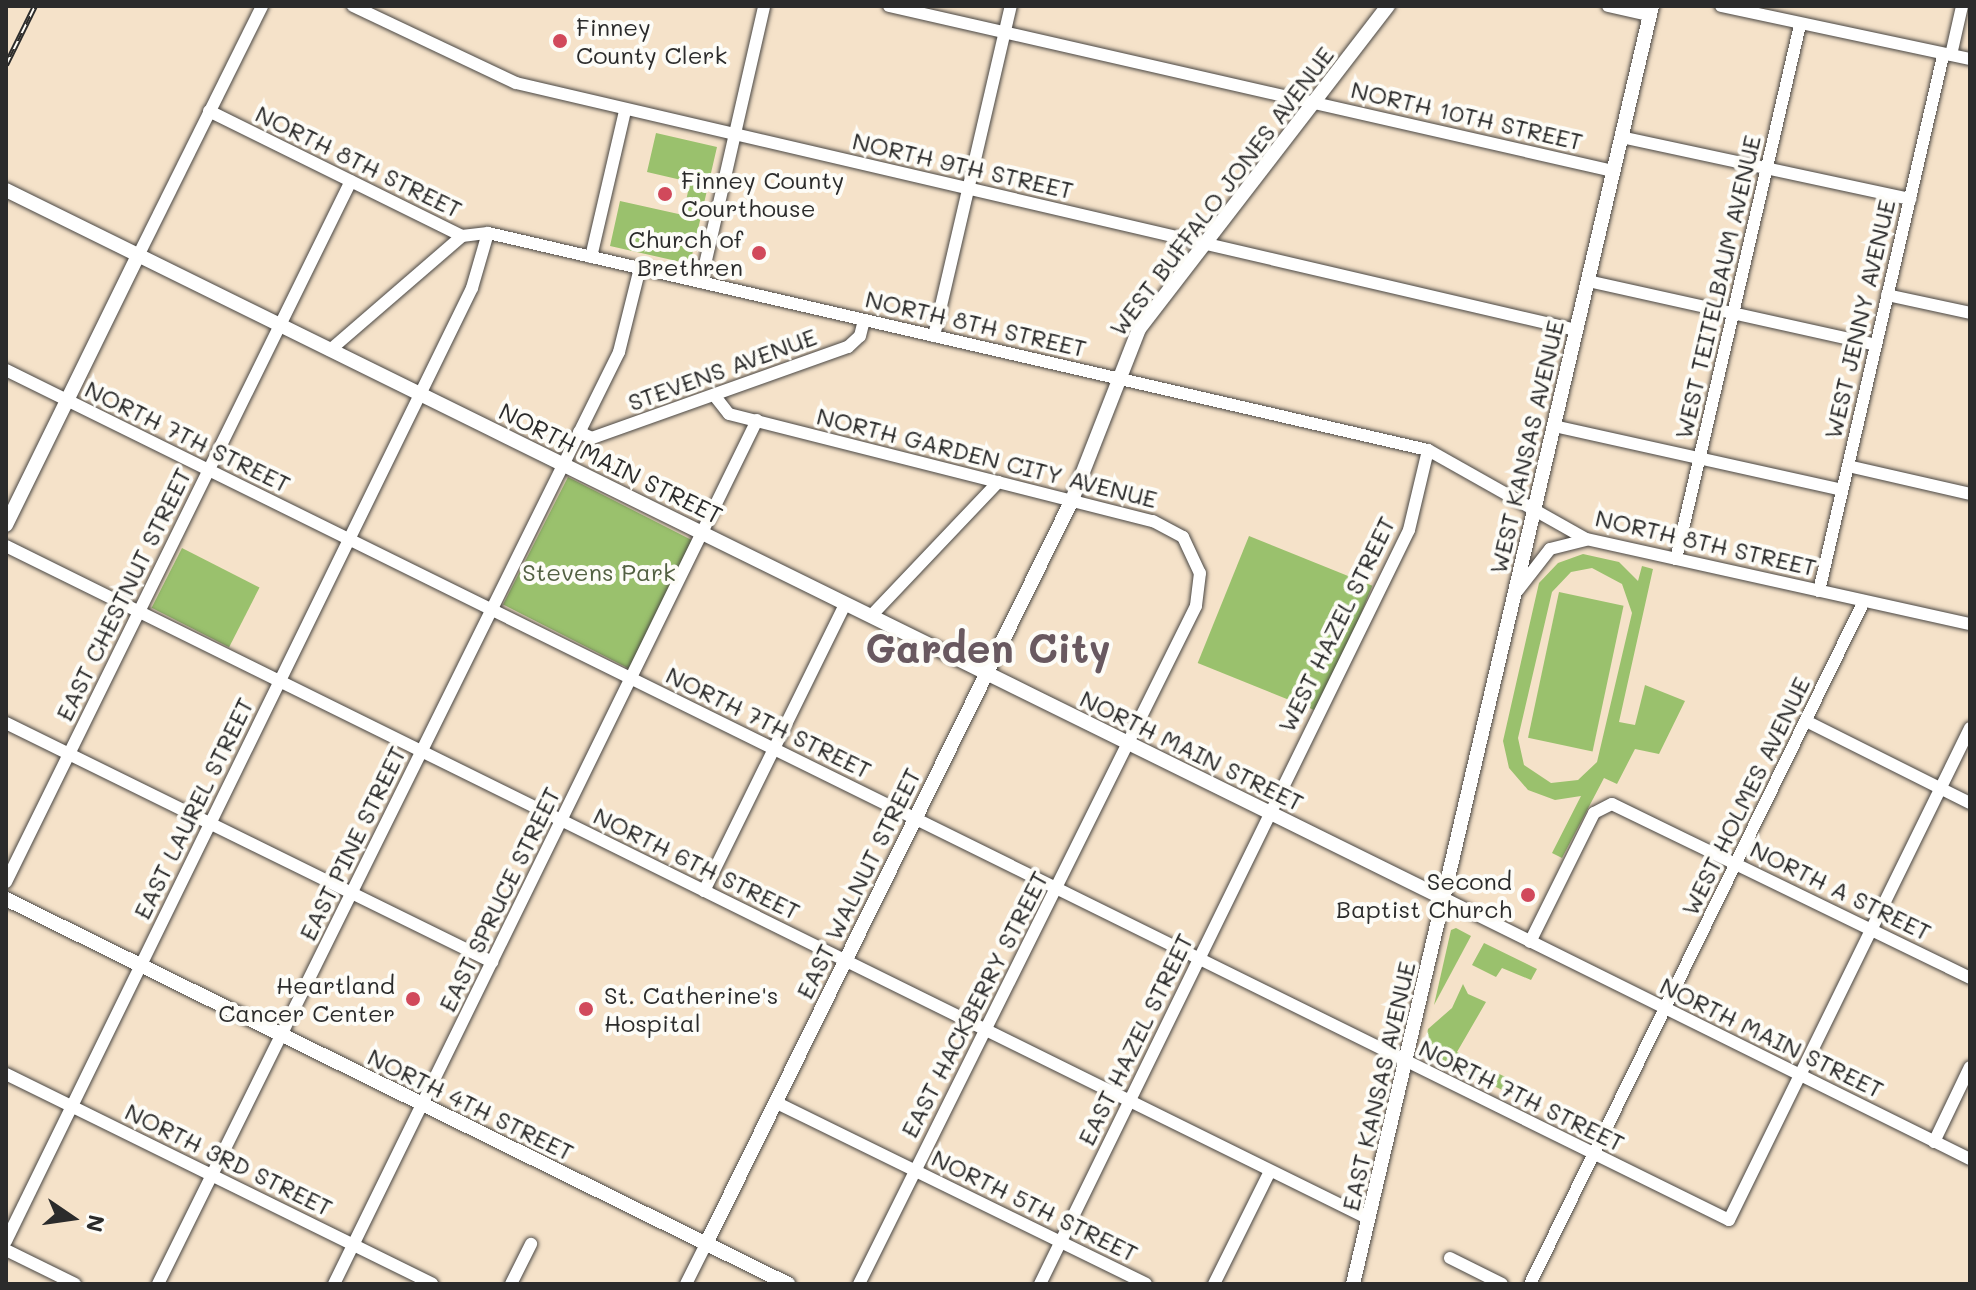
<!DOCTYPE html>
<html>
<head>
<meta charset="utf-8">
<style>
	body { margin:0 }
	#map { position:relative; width:1976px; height:1290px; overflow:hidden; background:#f5e2c9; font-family:Mali,sans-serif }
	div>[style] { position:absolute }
	.green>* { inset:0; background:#9ac16d; transform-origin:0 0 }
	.roads { filter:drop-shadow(0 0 2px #494643) drop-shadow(0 0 2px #494643) }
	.minor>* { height:12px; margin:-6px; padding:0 6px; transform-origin:6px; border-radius:6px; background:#fff }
	.major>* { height:14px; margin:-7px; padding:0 7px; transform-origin:7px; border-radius:7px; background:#fff }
	.rail>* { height:6px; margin-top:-3px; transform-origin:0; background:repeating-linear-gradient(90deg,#fdfcf7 0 9px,#2b2b2b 0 18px); box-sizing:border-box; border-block:2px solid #2b2b2b }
	.dots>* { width:22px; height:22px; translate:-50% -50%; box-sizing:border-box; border:4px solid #fdfcf7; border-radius:50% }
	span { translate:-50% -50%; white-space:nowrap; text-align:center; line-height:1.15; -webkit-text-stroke:8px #fdfcf7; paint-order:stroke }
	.poi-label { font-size:24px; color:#2b2b2b }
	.left { translate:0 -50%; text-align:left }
	.right { translate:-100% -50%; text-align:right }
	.street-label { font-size:24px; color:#2b2b2b }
	.park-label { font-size:24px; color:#526042 }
	.town-label { font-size:40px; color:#695960; font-weight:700 }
	.frame { position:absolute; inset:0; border:8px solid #2b2b2b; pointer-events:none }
	.north { position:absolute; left:32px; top:1178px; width:80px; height:80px; -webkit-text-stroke:6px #fdfcf7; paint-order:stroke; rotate:103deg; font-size:22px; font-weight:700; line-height:32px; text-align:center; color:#2b2b2b }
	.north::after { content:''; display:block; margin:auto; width:28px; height:36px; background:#2b2b2b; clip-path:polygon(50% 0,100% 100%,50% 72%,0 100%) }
</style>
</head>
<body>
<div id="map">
	<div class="green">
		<i style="clip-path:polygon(656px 133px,717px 147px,690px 264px,610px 246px,620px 201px,683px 215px,690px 182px,647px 172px)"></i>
		<i style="left:568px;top:477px;width:141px;height:143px;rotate:27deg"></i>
		<i style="left:1249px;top:536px;width:133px;height:137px;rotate:22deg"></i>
		<i style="left:182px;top:548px;width:87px;height:67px;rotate:27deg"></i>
		<i style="clip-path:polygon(evenodd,1583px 554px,1619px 562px,1638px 581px,1642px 566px,1653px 569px,1619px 722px,1635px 725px,1645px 685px,1685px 701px,1659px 754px,1635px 749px,1617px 784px,1604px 778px,1562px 858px,1552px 853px,1581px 796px,1555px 800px,1528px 790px,1509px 768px,1503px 741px,1539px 583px,1558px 563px,1583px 554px,1592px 568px,1622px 584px,1632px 613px,1597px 762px,1578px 780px,1551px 783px,1524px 765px,1518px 738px,1552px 592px,1571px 572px,1592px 568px)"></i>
		<i style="left:1559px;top:592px;width:66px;height:149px;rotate:12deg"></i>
		<i style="clip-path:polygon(1456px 928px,1471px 936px,1434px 1005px,1451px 930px)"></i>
		<i style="clip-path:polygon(1484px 943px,1537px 969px,1531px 980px,1502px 968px,1496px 977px,1472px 965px)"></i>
		<i style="clip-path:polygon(1463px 984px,1468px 994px,1486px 1002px,1457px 1052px,1486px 1068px,1480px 1079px,1424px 1050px,1428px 1029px,1452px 1008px)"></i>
		<i style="left:1491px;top:1070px;width:53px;height:13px;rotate:26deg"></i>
	</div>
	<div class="roads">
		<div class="minor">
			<i style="left:353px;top:6px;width:180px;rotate:25.3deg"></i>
			<i style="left:516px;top:83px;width:1088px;rotate:13.12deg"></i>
			<i style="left:889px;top:6px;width:743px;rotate:12.84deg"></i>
			<i style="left:1608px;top:6px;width:42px;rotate:12.4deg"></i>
			<i style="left:1721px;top:6px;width:255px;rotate:12deg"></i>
			<i style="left:1951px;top:55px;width:50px;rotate:-77.3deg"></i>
			<i style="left:209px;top:111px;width:282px;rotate:26.3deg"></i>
			<i style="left:462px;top:236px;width:26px;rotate:-7deg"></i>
			<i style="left:488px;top:233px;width:965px;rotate:13deg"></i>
			<i style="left:1428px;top:450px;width:181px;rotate:29.4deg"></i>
			<i style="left:1586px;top:539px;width:393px;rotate:12.5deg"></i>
			<i style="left:1621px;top:137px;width:296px;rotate:12.1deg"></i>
			<i style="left:138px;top:256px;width:279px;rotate:-63.6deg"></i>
			<i style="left:591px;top:257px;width:150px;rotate:-76.9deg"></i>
			<i style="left:1588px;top:281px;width:295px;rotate:12.5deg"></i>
			<i style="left:701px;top:282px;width:283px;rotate:-77.1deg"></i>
			<i style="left:1887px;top:295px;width:85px;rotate:12.2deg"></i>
			<i style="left:934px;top:336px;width:339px;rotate:-76.9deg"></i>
			<i style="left:330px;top:350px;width:174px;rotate:-40.8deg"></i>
			<i style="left:6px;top:370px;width:1921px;rotate:26.26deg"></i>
			<i style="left:1729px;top:1220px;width:548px;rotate:-63.9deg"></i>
			<i style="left:714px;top:395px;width:24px;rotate:52deg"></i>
			<i style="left:729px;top:414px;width:437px;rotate:14.2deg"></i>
			<i style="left:1153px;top:521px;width:34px;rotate:28deg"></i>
			<i style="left:1183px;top:537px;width:40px;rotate:65deg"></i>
			<i style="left:1200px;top:573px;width:33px;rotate:97deg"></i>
			<i style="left:1196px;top:606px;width:757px;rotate:116.43deg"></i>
			<i style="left:1554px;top:426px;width:295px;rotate:12.5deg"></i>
			<i style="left:579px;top:432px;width:14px;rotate:25deg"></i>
			<i style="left:592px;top:438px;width:272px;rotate:-19.6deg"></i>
			<i style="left:848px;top:347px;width:16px;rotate:-43deg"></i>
			<i style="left:860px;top:336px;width:16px;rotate:-76deg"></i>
			<i style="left:1848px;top:466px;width:125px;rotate:12.9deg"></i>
			<i style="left:6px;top:546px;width:1520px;rotate:26.28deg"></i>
			<i style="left:1676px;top:559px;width:548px;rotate:-76.93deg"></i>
			<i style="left:1518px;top:590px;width:52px;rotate:-52deg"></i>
			<i style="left:1550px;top:549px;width:36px;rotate:-14deg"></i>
			<i style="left:1819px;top:591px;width:549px;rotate:-76.95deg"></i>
			<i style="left:871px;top:616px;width:185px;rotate:-46.5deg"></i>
			<i style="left:1806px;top:721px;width:183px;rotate:26.6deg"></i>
			<i style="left:6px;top:723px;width:542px;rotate:26.19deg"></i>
			<i style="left:6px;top:882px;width:781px;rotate:-63.8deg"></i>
			<i style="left:704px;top:891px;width:320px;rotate:-63.8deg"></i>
			<i style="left:1445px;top:899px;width:586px;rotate:26.35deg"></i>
			<i style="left:1530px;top:942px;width:144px;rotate:-63.6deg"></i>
			<i style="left:1594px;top:813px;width:20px;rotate:-27deg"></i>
			<i style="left:1612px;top:804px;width:398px;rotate:25.9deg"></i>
			<i style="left:6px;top:1074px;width:475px;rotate:26.2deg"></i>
			<i style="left:775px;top:1102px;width:413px;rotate:26.1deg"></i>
			<i style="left:1934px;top:1142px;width:83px;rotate:-64.4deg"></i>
			<i style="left:6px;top:1241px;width:1061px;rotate:-63.94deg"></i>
			<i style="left:472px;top:288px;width:57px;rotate:-73.8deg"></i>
			<i style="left:6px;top:1250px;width:77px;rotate:26.2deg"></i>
			<i style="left:1450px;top:1258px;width:58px;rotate:26.6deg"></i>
			<i style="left:158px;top:1284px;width:1040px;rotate:-63.68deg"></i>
			<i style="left:619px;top:352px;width:87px;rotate:-76deg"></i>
			<i style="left:334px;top:1284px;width:962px;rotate:-63.91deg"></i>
			<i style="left:511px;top:1284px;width:45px;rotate:-63.4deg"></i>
			<i style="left:686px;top:1284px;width:45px;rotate:-63.4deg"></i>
			<i style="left:1040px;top:1284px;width:839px;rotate:-63.92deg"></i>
			<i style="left:1409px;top:530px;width:82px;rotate:-76.6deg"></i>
			<i style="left:1214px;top:1284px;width:126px;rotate:-63.6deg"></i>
			<i style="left:1530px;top:1284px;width:760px;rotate:-63.94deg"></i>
		</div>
		<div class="major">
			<i style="left:6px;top:190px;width:1604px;rotate:26.23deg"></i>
			<i style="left:6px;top:525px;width:300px;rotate:-63.9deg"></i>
			<i style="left:6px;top:899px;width:872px;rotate:26.21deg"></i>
			<i style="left:706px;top:1244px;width:829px;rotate:-63.81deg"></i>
			<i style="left:1072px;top:500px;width:184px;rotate:-68.6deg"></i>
			<i style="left:1139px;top:329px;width:408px;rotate:-52.4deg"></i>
			<i style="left:1353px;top:1284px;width:1313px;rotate:-76.83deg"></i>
		</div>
	</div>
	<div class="rail">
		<i style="left:6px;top:65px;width:66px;rotate:-63.8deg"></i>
	</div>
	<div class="dots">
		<i style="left:560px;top:41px;background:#d1495b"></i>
		<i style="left:665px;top:194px;background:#d1495b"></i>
		<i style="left:759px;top:253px;background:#d1495b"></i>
		<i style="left:1528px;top:895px;background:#d1495b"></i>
		<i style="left:413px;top:999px;background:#d1495b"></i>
		<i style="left:586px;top:1009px;background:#d1495b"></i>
	</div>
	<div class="poi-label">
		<span class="left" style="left:576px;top:41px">Finney<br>County Clerk</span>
		<span class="left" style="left:681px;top:194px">Finney County<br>Courthouse</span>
		<span class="right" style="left:743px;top:253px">Church of<br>Brethren</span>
		<span class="right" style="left:1512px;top:895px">Second<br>Baptist Church</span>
		<span class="right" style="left:395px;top:999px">Heartland<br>Cancer Center</span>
		<span class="left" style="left:604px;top:1009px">St. Catherine's<br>Hospital</span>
	</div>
	<div class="street-label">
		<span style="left:1467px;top:115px;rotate:13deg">NORTH 10TH STREET</span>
		<span style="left:359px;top:161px;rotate:26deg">NORTH 8TH STREET</span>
		<span style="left:963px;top:165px;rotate:13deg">NORTH 9TH STREET</span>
		<span style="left:1221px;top:191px;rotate:-53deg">WEST BUFFALO JONES AVENUE</span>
		<span style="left:1717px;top:287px;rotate:-77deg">WEST TEITELBAUM AVENUE</span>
		<span style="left:1859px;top:319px;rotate:-77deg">WEST JENNY AVENUE</span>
		<span style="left:976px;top:323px;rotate:13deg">NORTH 8TH STREET</span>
		<span style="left:722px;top:369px;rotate:-20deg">STEVENS AVENUE</span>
		<span style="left:188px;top:436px;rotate:26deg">NORTH 7TH STREET</span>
		<span style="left:1526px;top:447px;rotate:-77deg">WEST KANSAS AVENUE</span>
		<span style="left:987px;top:457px;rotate:14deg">NORTH GARDEN CITY AVENUE</span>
		<span style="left:611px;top:463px;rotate:26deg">NORTH MAIN STREET</span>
		<span style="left:1706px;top:542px;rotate:13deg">NORTH 8TH STREET</span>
		<span style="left:123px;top:594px;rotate:-64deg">EAST CHESTNUT STREET</span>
		<span style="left:1336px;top:624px;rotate:-64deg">WEST HAZEL STREET</span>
		<span style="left:769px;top:722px;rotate:26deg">NORTH 7TH STREET</span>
		<span style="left:1192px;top:750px;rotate:26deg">NORTH MAIN STREET</span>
		<span style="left:1745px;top:796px;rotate:-64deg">WEST HOLMES AVENUE</span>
		<span style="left:193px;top:808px;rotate:-64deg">EAST LAUREL STREET</span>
		<span style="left:352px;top:843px;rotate:-64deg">EAST PINE STREET</span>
		<span style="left:697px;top:863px;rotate:26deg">NORTH 6TH STREET</span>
		<span style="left:858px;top:883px;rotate:-64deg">EAST WALNUT STREET</span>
		<span style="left:1841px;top:890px;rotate:26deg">NORTH A STREET</span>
		<span style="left:499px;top:899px;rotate:-64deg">EAST SPRUCE STREET</span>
		<span style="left:974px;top:1004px;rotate:-63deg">EAST HACKBERRY STREET</span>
		<span style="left:1772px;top:1037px;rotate:26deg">NORTH MAIN STREET</span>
		<span style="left:1135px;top:1039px;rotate:-64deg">EAST HAZEL STREET</span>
		<span style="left:1378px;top:1086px;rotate:-77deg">EAST KANSAS AVENUE</span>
		<span style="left:1522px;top:1095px;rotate:26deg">NORTH 7TH STREET</span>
		<span style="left:471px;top:1104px;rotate:26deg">NORTH 4TH STREET</span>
		<span style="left:229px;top:1159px;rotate:26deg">NORTH 3RD STREET</span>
		<span style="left:1035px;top:1205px;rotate:26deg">NORTH 5TH STREET</span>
	</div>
	<div class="park-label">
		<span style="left:599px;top:572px">Stevens Park</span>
	</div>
	<div class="town-label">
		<span style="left:988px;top:647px">Garden City</span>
	</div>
	<div class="frame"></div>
	<div class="north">N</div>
</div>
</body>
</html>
